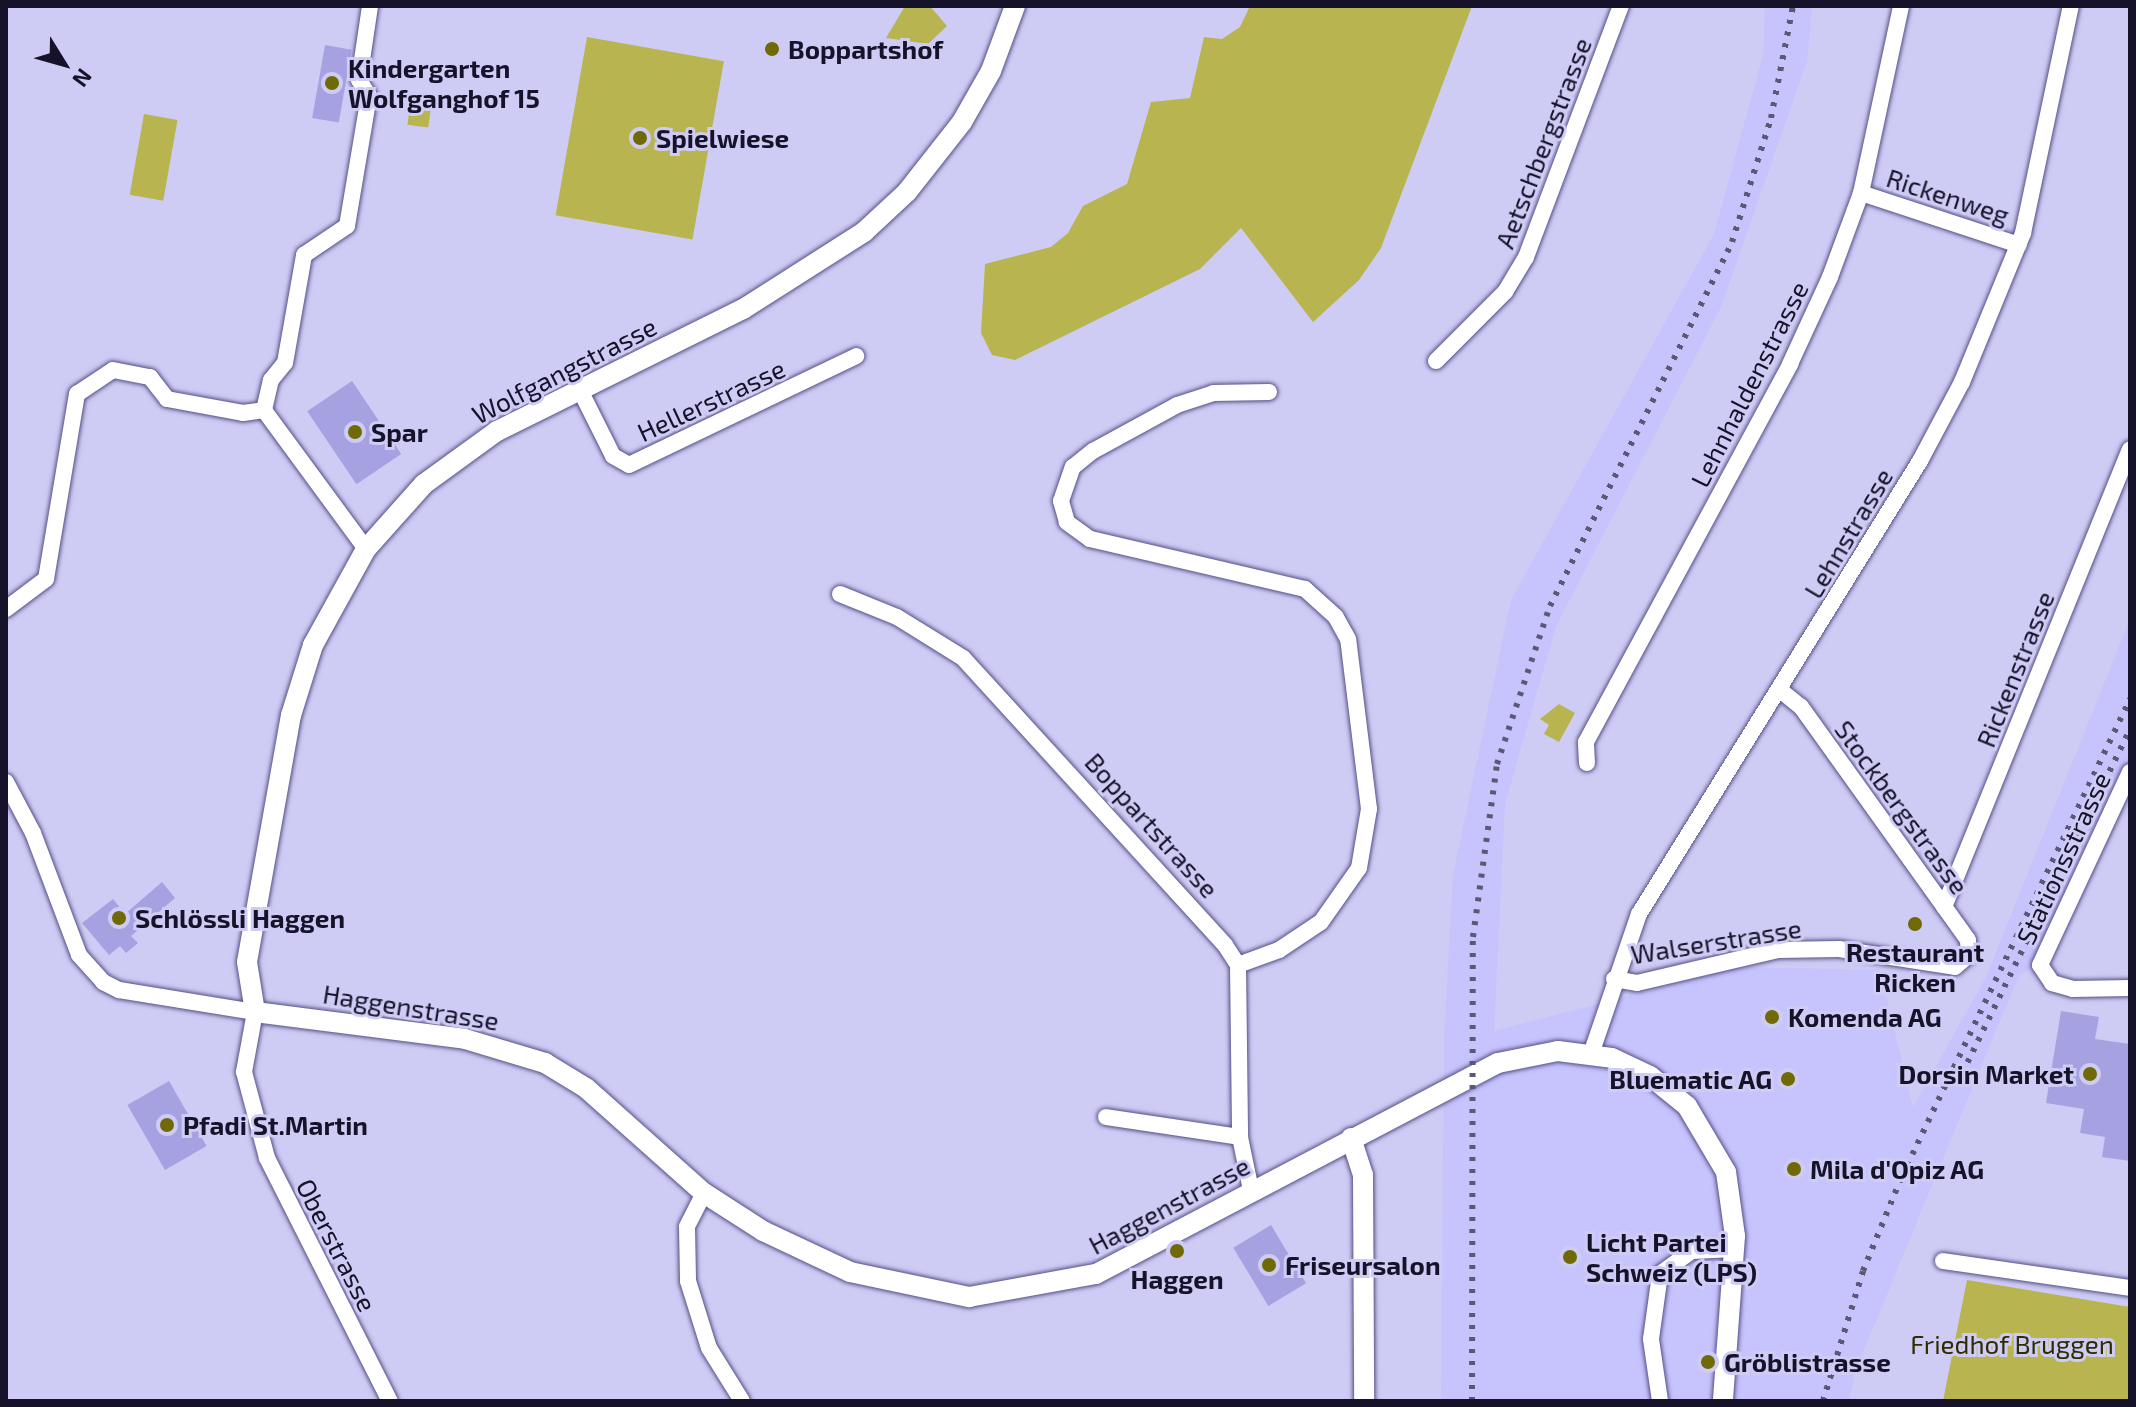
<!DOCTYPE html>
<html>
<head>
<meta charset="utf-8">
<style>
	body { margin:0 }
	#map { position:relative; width:2136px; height:1407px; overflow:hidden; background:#ceccf4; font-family:"Exo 2",sans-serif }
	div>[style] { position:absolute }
	.built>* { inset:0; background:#c6c3fd }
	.green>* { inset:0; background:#b8b450; transform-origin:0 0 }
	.building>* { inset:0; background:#a6a2e2; transform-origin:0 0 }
	.roads { filter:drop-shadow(0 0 2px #554f88) drop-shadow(0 0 2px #554f88) }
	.minor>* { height:16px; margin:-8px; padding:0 8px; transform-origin:8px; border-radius:8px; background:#fff }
	.tertiary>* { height:20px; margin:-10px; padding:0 10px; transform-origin:10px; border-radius:10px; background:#fff }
	.rail>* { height:6px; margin-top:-3px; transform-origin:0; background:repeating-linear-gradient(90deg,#5a5875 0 4px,transparent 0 12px) }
	.dots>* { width:22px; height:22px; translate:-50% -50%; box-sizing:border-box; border:4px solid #ceccf4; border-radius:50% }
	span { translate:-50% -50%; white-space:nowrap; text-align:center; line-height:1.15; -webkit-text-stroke:6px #ceccf4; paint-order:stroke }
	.poi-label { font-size:26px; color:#151229; font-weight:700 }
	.left { translate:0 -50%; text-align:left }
	.right { translate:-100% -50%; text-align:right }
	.street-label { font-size:26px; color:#151229 }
	.park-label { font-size:26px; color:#2f2d00 }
	.frame { position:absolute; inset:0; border:8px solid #151229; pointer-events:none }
	.north { position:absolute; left:24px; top:24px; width:80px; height:80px; -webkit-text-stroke:6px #ceccf4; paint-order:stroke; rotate:127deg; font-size:22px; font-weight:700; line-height:32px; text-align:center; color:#151229 }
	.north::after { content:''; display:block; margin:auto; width:28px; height:36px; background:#151229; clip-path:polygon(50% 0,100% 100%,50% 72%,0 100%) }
</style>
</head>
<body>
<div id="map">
	<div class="built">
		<i style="clip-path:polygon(1765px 6px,1812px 6px,1807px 61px,1721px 307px,1556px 626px,1505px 804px,1494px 1031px,1738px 967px,1880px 970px,1913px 1107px,1986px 977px,2130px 619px,2130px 772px,2040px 965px,2020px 974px,2013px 989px,1855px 1372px,1849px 1401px,1441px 1401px,1444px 1037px,1453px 875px,1511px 600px,1714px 234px,1763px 55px)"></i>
	</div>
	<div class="green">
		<i style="clip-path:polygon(905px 6px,930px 6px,947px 26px,928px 44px,886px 38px)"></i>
		<i style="clip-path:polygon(1250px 6px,1472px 6px,1381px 248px,1359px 280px,1313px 322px,1241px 228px,1200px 269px,1015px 360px,992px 355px,981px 333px,985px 264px,1051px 247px,1068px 233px,1083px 206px,1127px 184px,1151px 102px,1190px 98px,1204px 37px,1222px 39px,1240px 27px)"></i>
		<i style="left:587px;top:37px;width:139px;height:181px;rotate:10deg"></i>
		<i style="left:412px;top:92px;width:21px;height:33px;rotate:8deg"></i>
		<i style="left:144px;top:114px;width:34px;height:82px;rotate:10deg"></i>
		<i style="clip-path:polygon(1559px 704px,1575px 713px,1559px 742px,1544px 734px,1549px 725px,1540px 719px)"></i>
		<i style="clip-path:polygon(1967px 1280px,2130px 1307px,2130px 1401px,1943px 1401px)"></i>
	</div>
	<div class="building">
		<i style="left:325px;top:45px;width:27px;height:74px;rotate:10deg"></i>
		<i style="left:352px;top:381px;width:88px;height:54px;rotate:56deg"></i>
		<i style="clip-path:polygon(162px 882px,175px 898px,131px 936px,138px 943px,126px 953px,120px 946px,109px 955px,82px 923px,113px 899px,125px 914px)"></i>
		<i style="clip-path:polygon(2061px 1011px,2099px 1017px,2095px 1039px,2130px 1044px,2130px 1161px,2102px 1157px,2105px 1137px,2080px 1133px,2084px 1109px,2046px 1103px)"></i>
		<i style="left:169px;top:1081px;width:75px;height:48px;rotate:60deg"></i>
		<i style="left:1271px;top:1225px;width:68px;height:44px;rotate:59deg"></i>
	</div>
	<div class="roads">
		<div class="minor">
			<i style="left:1861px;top:193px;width:166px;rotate:18.2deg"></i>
			<i style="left:1436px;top:361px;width:98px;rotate:-45deg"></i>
			<i style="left:1505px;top:292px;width:41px;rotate:-59deg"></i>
			<i style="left:1526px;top:257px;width:268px;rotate:-69.3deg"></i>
			<i style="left:578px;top:386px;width:78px;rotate:63.4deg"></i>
			<i style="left:613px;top:456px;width:18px;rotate:29deg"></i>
			<i style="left:629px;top:465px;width:252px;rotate:-25.6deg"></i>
			<i style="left:366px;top:549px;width:172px;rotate:-126.3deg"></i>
			<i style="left:264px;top:410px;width:31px;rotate:-77deg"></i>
			<i style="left:271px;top:380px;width:22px;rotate:-51deg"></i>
			<i style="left:285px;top:363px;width:110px;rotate:-80deg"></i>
			<i style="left:304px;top:255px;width:52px;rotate:-34deg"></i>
			<i style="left:347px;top:226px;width:132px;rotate:-80.4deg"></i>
			<i style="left:369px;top:96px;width:19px;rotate:-122deg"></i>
			<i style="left:359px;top:80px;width:75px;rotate:-81.5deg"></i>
			<i style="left:840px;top:594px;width:61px;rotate:22deg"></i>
			<i style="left:897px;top:617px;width:78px;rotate:31.8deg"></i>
			<i style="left:963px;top:658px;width:389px;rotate:47.6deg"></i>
			<i style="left:1225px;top:945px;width:24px;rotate:57deg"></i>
			<i style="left:1238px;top:965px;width:172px;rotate:89.3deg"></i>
			<i style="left:1240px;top:1137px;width:54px;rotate:78.3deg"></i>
			<i style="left:6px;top:609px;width:50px;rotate:-36.9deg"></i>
			<i style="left:46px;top:579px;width:188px;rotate:-80.5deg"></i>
			<i style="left:77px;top:394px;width:43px;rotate:-33.7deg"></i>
			<i style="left:113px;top:370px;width:38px;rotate:11deg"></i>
			<i style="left:150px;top:377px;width:28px;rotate:52deg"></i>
			<i style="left:167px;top:399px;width:77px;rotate:10.4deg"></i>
			<i style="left:243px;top:413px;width:21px;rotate:-8deg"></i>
			<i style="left:1587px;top:763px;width:21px;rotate:-93deg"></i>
			<i style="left:1586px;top:742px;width:430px;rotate:-61.6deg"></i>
			<i style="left:1790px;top:364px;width:96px;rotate:-65.3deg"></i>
			<i style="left:1830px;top:277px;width:90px;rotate:-69.7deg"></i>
			<i style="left:1861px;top:193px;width:191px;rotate:-77.9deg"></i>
			<i style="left:2130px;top:772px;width:213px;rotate:115deg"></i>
			<i style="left:2040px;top:965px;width:22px;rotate:56deg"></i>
			<i style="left:2052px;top:983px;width:22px;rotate:16deg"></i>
			<i style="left:2073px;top:989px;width:57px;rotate:-1deg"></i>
			<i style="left:6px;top:782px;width:58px;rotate:62.1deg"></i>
			<i style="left:33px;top:833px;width:130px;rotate:69.3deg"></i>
			<i style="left:79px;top:955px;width:36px;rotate:48deg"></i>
			<i style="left:103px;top:982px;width:18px;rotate:27deg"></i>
			<i style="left:119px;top:990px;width:138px;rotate:9.2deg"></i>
			<i style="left:255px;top:1012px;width:61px;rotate:100.4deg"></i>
			<i style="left:244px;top:1072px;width:89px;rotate:75deg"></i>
			<i style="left:267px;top:1158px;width:272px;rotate:63.2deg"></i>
			<i style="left:1944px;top:907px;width:494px;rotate:-67.9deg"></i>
			<i style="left:1238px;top:965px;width:44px;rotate:-20.1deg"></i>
			<i style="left:1279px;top:950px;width:50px;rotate:-33.7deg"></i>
			<i style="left:1321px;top:922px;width:66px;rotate:-54.9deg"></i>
			<i style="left:1359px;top:868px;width:60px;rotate:-80.4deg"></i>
			<i style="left:1369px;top:809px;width:171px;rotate:-97deg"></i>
			<i style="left:1348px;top:639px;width:25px;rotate:-119deg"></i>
			<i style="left:1336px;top:617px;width:42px;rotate:-137.9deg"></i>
			<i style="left:1305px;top:589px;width:221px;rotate:-166.9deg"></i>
			<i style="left:1090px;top:539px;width:29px;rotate:-144deg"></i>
			<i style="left:1067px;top:522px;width:22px;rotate:-106deg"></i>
			<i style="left:1061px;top:501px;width:36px;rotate:-71deg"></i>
			<i style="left:1073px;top:467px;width:26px;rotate:-39deg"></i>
			<i style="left:1093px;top:451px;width:96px;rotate:-28.7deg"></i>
			<i style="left:1177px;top:405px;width:38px;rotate:-18deg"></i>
			<i style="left:1213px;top:393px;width:56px;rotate:-1deg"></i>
			<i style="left:1614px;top:979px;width:23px;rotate:10deg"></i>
			<i style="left:1637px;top:983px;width:145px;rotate:-13.2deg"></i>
			<i style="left:1778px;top:950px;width:61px;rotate:-0.9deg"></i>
			<i style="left:1839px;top:949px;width:117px;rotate:8.8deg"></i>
			<i style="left:1955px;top:967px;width:18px;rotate:-41deg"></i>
			<i style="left:1969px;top:955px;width:15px;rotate:-94deg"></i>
			<i style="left:1968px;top:940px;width:287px;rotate:-125.6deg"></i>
			<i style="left:1801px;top:707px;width:28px;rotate:-141deg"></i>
			<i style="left:1591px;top:1054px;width:148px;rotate:-71.1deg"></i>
			<i style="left:1639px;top:914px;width:533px;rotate:-58.19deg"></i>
			<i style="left:1920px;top:461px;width:89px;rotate:-62deg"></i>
			<i style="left:1962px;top:382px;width:161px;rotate:-67.7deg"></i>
			<i style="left:2023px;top:233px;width:232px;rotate:-78.1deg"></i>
			<i style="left:1106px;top:1117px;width:135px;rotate:8.5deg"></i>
			<i style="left:704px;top:1193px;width:38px;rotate:117deg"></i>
			<i style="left:687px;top:1227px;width:54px;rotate:88.9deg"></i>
			<i style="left:688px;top:1281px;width:70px;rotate:72.6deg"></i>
			<i style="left:709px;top:1348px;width:62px;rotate:58.1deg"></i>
			<i style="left:1943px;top:1261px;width:189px;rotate:8.2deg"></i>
			<i style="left:1660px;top:1401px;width:63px;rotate:-98.3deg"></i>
			<i style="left:1651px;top:1339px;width:66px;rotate:-82.1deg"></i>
			<i style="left:1660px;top:1274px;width:39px;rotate:-36deg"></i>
			<i style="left:1692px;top:1251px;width:42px;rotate:-2.7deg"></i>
		</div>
		<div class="tertiary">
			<i style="left:1015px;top:6px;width:69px;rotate:110.3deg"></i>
			<i style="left:991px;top:71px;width:59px;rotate:119.6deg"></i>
			<i style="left:962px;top:122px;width:89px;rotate:128.2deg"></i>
			<i style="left:907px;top:192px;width:59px;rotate:137.1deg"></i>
			<i style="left:864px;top:232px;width:143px;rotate:147.5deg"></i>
			<i style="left:743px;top:309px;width:275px;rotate:153.6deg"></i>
			<i style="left:497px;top:431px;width:90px;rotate:144deg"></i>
			<i style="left:424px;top:484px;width:87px;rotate:131.7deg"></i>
			<i style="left:366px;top:549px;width:110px;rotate:118.9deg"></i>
			<i style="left:313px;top:645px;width:73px;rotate:107.4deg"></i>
			<i style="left:291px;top:715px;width:251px;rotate:100.1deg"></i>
			<i style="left:247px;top:962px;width:51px;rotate:80.9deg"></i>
			<i style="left:255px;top:1012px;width:212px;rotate:7.3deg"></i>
			<i style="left:465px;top:1039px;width:84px;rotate:16.7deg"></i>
			<i style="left:545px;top:1063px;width:48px;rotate:31.4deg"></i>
			<i style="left:586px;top:1088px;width:158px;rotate:41.7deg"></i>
			<i style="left:704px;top:1193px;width:70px;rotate:32.8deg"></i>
			<i style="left:763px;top:1231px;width:96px;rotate:25.2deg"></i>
			<i style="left:850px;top:1272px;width:122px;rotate:11.9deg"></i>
			<i style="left:969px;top:1297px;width:129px;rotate:-10.3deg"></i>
			<i style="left:1096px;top:1274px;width:454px;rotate:-27.7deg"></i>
			<i style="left:1498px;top:1063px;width:61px;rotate:-11.3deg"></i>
			<i style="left:1558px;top:1051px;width:54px;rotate:7.4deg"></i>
			<i style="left:1612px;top:1058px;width:42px;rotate:25.3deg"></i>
			<i style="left:1650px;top:1076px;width:48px;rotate:39deg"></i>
			<i style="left:1687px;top:1106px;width:77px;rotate:59.4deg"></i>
			<i style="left:1726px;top:1172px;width:65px;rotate:82deg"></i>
			<i style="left:1735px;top:1236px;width:165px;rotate:94.2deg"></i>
			<i style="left:1351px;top:1138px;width:39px;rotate:72deg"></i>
			<i style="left:1363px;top:1175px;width:226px;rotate:89.7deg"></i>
		</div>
	</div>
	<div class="rail">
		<i style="left:1957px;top:1084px;width:394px;rotate:-64deg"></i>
		<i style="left:1472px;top:1401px;width:464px;rotate:-89.9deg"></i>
		<i style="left:1473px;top:937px;width:175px;rotate:-82.1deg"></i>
		<i style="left:1497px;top:764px;width:167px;rotate:-71.5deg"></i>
		<i style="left:1550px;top:606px;width:407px;rotate:-63.4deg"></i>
		<i style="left:1732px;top:242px;width:130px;rotate:-72.5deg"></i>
		<i style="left:1771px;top:118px;width:114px;rotate:-78.9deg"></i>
		<i style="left:1823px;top:1401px;width:136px;rotate:-72.9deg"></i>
		<i style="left:1863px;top:1271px;width:103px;rotate:-67.7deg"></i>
		<i style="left:1902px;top:1176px;width:529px;rotate:-64.45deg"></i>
	</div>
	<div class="dots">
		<i style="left:772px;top:49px;background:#6f6a05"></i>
		<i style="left:332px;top:83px;background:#6f6a05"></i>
		<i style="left:640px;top:138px;background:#6f6a05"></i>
		<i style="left:355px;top:432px;background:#6f6a05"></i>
		<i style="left:119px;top:918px;background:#6f6a05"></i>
		<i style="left:1915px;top:924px;background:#6f6a05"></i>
		<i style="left:1772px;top:1017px;background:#6f6a05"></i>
		<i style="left:2090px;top:1074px;background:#6f6a05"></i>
		<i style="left:1788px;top:1079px;background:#6f6a05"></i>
		<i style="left:167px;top:1125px;background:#6f6a05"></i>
		<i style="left:1794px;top:1169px;background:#6f6a05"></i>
		<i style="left:1177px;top:1251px;background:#6f6a05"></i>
		<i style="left:1570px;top:1257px;background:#6f6a05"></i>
		<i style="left:1269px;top:1265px;background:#6f6a05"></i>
		<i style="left:1708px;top:1362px;background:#6f6a05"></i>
	</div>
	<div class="poi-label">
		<span class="left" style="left:788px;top:49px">Boppartshof</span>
		<span class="left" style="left:348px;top:83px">Kindergarten<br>Wolfganghof 15</span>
		<span class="left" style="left:656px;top:138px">Spielwiese</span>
		<span class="left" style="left:371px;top:432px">Spar</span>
		<span class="left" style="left:135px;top:918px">Schlössli Haggen</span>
		<span style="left:1915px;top:967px">Restaurant<br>Ricken</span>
		<span class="left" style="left:1788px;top:1017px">Komenda AG</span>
		<span class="right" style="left:2074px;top:1074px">Dorsin Market</span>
		<span class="right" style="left:1772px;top:1079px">Bluematic AG</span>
		<span class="left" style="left:183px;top:1125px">Pfadi St.Martin</span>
		<span class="left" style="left:1810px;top:1169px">Mila d'Opiz AG</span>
		<span class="left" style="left:1586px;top:1257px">Licht Partei<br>Schweiz (LPS)</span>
		<span class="left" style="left:1285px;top:1265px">Friseursalon</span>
		<span style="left:1177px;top:1279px">Haggen</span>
		<span class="left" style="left:1724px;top:1362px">Gröblistrasse</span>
	</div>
	<div class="street-label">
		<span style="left:1543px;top:143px;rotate:-69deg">Aetschbergstrasse</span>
		<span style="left:1948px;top:196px;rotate:18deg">Rickenweg</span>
		<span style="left:564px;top:370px;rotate:-27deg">Wolfgangstrasse</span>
		<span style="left:1749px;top:384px;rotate:-63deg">Lehnhaldenstrasse</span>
		<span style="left:711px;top:400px;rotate:-25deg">Hellerstrasse</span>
		<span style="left:1848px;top:533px;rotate:-59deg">Lehnstrasse</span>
		<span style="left:2015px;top:669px;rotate:-68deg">Rickenstrasse</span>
		<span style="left:1902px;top:807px;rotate:54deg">Stockbergstrasse</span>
		<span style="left:1152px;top:825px;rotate:48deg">Boppartstrasse</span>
		<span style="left:2063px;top:858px;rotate:-65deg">Stationsstrasse</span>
		<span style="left:1716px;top:941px;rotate:-9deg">Walserstrasse</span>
		<span style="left:411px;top:1007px;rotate:9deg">Haggenstrasse</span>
		<span style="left:1169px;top:1205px;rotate:-28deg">Haggenstrasse</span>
		<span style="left:337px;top:1245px;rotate:63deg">Oberstrasse</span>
	</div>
	<div class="park-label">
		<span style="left:2012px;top:1344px">Friedhof Bruggen</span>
	</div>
	<div class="frame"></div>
	<div class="north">N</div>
</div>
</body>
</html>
